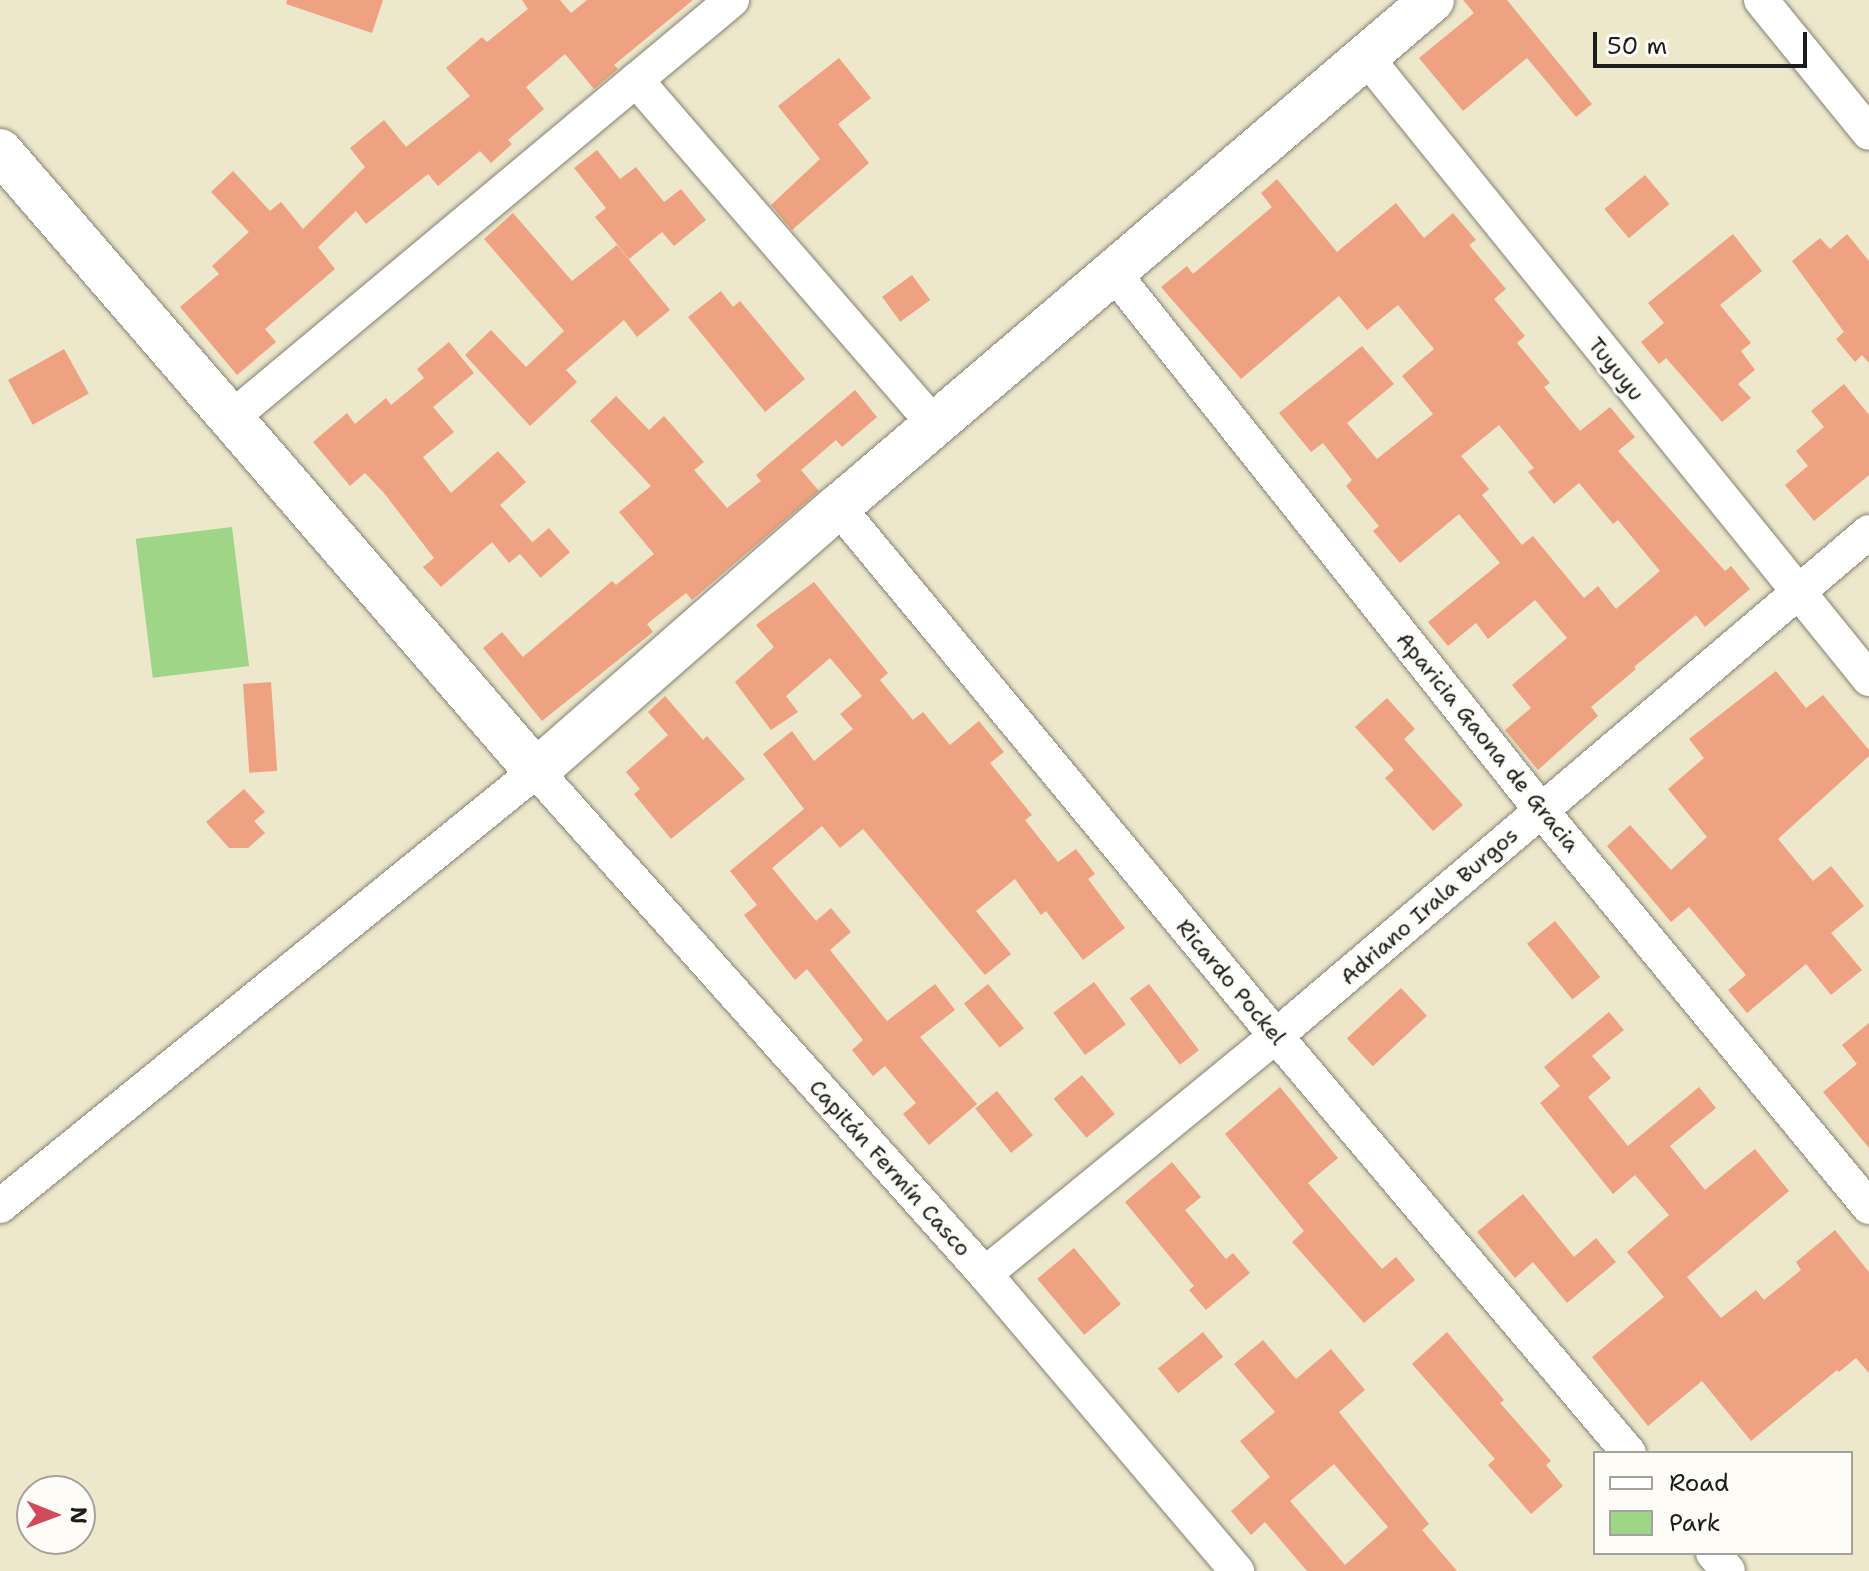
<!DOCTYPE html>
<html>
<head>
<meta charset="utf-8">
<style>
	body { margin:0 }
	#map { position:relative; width:1869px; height:1571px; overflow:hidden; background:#ede7cb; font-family:"Shantell Sans",sans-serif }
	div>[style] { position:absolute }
	.green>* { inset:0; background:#9ed587; transform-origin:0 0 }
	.building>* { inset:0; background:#eea281; transform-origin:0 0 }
	.roads { filter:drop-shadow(0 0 2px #848274) drop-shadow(0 0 2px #848274) }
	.street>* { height:34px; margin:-17px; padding:0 17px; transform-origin:17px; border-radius:17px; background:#fff }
	.secondary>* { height:44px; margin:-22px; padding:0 22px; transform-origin:22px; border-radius:22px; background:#fff }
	span { translate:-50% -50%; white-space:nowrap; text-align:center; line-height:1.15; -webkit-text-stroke:6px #fdfcf7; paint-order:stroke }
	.street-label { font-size:22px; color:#1c1c1c }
	.legend { position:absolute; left:1593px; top:1451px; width:260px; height:104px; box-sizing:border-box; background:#fdfcf7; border:2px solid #a3a29f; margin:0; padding:10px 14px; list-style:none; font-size:24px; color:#1c1c1c }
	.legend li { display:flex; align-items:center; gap:16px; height:40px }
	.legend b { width:40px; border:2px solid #a3a29f }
	.north { position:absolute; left:16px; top:1475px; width:80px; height:80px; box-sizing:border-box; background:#fdfcf7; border:2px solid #a3a29f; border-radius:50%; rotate:91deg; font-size:22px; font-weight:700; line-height:32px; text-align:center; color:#1c1c1c }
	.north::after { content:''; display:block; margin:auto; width:28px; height:36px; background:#d1495b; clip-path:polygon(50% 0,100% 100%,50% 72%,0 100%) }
	.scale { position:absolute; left:1593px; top:32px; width:214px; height:36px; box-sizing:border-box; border:4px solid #1c1c1c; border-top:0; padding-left:10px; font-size:24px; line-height:28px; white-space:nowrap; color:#1c1c1c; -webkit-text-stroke:6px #fdfcf7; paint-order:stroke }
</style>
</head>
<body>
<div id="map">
	<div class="green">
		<i style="left:232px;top:527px;width:140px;height:97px;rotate:83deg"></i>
	</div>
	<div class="building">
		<i style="clip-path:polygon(287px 0,383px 0,372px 33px,286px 4px)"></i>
		<i style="clip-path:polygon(522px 0,560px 0,571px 13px,587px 0,693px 0,614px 65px,618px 69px,594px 89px,565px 54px,526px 87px,544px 109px,508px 140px,512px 144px,491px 163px,480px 151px,438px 186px,428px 174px,366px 224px,356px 211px,318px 247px,335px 269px,265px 329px,276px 342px,237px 375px,180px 307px,219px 274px,212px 266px,249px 232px,211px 192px,233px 171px,270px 211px,281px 202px,303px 229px,365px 167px,350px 148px,384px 120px,406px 147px,470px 96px,446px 68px,482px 37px,487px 42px,528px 9px)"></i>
		<i style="clip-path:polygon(1463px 0,1507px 0,1592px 104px,1576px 117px,1527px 58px,1463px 111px,1419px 58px,1474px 13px)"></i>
		<i style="clip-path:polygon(839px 58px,871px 98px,838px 124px,869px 163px,792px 230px,771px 205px,820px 159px,778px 106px)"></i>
		<i style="clip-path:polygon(597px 150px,620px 179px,636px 167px,664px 202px,681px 189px,706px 220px,674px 246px,662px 232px,629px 259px,595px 217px,606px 208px,574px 168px)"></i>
		<i style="left:1645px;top:175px;width:38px;height:53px;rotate:50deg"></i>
		<i style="clip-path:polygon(evenodd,1277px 179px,1337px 252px,1396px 203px,1424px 238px,1453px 213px,1476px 240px,1469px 245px,1506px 289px,1494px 299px,1525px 336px,1517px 343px,1550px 383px,1544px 387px,1580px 431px,1610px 407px,1635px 437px,1618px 451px,1725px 571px,1731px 566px,1750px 589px,1705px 627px,1696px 615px,1634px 667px,1636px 669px,1591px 707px,1598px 716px,1538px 770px,1505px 730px,1531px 708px,1512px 685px,1567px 638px,1535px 600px,1488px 639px,1476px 623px,1448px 646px,1428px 622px,1500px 563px,1459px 514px,1400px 563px,1373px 531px,1379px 526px,1346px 486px,1352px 480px,1323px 443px,1311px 452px,1279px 413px,1362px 346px,1394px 384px,1347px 423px,1377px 459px,1433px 414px,1402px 376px,1434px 349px,1398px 305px,1367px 330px,1339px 296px,1241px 379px,1161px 287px,1187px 266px,1193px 274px,1272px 207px,1261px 193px,1277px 179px,1499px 425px,1534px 468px,1528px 472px,1554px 504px,1579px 483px,1613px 524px,1618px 520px,1660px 571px,1616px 609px,1598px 586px,1584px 598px,1533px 536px,1522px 545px,1482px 495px,1489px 489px,1461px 456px,1499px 425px)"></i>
		<i style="clip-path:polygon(513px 213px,572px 281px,617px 245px,670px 310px,637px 337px,624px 320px,566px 370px,577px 382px,530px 426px,465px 355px,491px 330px,526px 367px,564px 331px,484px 239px)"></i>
		<i style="clip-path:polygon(1733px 234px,1762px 271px,1720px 305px,1751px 343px,1741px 351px,1755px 370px,1738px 384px,1751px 398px,1722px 422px,1666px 358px,1659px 364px,1641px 342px,1664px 323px,1648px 303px)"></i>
		<i style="clip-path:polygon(1847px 234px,1869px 261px,1869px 363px,1862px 355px,1855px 362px,1836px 339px,1844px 332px,1792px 261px,1820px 238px,1830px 249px)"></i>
		<i style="left:912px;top:275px;width:31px;height:37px;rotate:54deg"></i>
		<i style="clip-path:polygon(721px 291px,733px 307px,740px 301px,805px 379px,765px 412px,688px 317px)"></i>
		<i style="clip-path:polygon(449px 342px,474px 373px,433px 407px,454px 432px,423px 457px,451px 493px,498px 451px,526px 482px,500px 505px,533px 543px,509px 563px,492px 542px,441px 587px,423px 567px,434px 558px,384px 493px,365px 473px,350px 486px,313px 442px,347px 413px,355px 424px,386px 398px,391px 405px,424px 378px,417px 369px)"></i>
		<i style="left:64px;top:349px;width:51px;height:64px;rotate:61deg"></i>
		<i style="clip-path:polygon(1844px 384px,1869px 415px,1869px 475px,1814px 521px,1785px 485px,1808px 466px,1796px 451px,1824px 427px,1811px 411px)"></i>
		<i style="clip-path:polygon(855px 390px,877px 417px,842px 447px,836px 440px,801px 470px,819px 491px,692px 600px,686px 593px,647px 624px,653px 632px,542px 721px,483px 648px,502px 632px,523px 657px,612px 581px,616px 585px,654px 554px,619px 512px,651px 486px,590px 421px,616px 396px,649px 430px,664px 416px,704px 462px,694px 470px,727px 508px,761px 481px,756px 475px)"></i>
		<i style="left:549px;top:528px;width:32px;height:39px;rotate:49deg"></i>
		<i style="clip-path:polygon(814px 582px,888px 673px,880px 680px,913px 720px,923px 712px,950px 745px,979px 721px,1004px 752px,990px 763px,1032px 815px,1025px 820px,1058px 862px,1076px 849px,1095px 874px,1088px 879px,1125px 928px,1083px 960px,1046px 911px,1041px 915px,1015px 879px,976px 911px,1011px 954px,985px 975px,863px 829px,840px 848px,822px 826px,772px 868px,816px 921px,831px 908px,851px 932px,830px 950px,887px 1021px,935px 984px,955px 1010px,920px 1037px,977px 1104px,929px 1145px,903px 1114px,916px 1103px,885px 1066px,873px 1076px,852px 1050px,863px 1040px,807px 969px,795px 980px,775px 955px,744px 915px,757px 905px,730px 871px,804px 809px,763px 754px,792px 731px,814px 761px,853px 729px,840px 714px,862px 696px,830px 658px,786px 696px,798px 712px,771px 730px,735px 682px,774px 647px,756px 625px)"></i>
		<i style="clip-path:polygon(1776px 671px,1806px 708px,1823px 695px,1869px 750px,1869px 756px,1778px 839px,1813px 881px,1831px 866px,1864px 906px,1831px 933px,1862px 970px,1831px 995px,1806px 964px,1747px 1013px,1728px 990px,1746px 975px,1689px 907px,1671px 922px,1607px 846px,1630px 825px,1671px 870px,1707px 837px,1668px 789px,1704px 758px,1689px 739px)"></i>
		<i style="left:271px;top:682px;width:89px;height:28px;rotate:86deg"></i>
		<i style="clip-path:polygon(665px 696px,703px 740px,707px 736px,745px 779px,671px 839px,634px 794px,640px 789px,626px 772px,668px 735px,648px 712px)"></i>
		<i style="clip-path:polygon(1387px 698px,1415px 729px,1404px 739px,1463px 805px,1433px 831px,1385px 778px,1394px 770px,1355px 727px)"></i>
		<i style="clip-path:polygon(244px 789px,265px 812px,254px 821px,265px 833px,248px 848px,229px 848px,206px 822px)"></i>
		<i style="left:1555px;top:921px;width:72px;height:36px;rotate:51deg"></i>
		<i style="left:1094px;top:982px;width:53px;height:51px;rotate:53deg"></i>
		<i style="left:988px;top:984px;width:57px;height:31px;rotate:51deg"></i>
		<i style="left:1149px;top:984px;width:83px;height:24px;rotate:53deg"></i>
		<i style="left:1401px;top:988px;width:38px;height:74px;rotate:47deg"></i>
		<i style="clip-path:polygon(1609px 1012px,1624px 1030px,1592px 1056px,1611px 1078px,1588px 1097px,1628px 1146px,1699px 1087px,1716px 1108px,1670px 1146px,1705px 1190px,1755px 1149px,1789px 1191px,1687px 1277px,1721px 1318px,1756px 1290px,1764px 1300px,1801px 1270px,1796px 1262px,1835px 1230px,1869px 1272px,1869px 1373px,1856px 1358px,1839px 1372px,1837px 1370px,1751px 1441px,1702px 1381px,1648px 1426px,1592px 1357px,1664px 1297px,1627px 1252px,1669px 1215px,1635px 1175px,1613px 1194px,1540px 1103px,1560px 1086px,1544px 1067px)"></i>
		<i style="clip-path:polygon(1869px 1023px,1869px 1148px,1823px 1092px,1857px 1064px,1842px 1045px)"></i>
		<i style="left:1082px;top:1075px;width:51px;height:37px;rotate:50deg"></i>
		<i style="clip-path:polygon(1280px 1087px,1338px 1158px,1308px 1183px,1382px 1269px,1396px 1257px,1415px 1280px,1364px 1323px,1292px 1242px,1304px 1231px,1225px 1134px)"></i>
		<i style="left:997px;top:1091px;width:57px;height:28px;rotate:51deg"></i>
		<i style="clip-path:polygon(1172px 1162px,1201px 1197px,1185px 1210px,1226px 1259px,1233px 1253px,1250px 1273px,1206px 1310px,1189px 1290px,1194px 1286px,1125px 1202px)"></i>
		<i style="clip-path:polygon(1523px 1194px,1574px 1257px,1596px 1238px,1616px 1262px,1567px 1303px,1533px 1262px,1515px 1278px,1477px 1232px)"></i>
		<i style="left:1074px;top:1248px;width:73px;height:48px;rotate:50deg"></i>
		<i style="left:1203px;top:1332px;width:32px;height:58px;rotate:51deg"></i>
		<i style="clip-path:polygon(1447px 1332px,1504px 1400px,1500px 1403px,1551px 1461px,1546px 1465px,1563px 1486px,1531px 1514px,1488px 1465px,1495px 1459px,1412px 1364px)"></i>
		<i style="clip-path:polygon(evenodd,1263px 1340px,1296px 1379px,1331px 1349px,1365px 1390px,1339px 1412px,1429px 1524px,1422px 1530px,1457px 1571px,1307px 1571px,1265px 1522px,1251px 1535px,1231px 1511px,1270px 1477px,1240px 1441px,1275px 1412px,1234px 1364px,1263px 1340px,1334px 1464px,1388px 1527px,1345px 1565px,1290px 1501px,1334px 1464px)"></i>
	</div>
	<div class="roads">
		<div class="street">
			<i style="left:1761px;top:0;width:171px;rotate:50.9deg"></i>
			<i style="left:1366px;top:57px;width:800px;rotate:51.04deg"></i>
			<i style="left:636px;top:80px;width:457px;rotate:49.1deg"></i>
			<i style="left:1113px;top:272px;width:687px;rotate:51.5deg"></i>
			<i style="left:1541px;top:810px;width:515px;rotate:50.44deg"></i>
			<i style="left:230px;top:419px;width:654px;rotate:-39.85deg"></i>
			<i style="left:838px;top:507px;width:687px;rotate:50.38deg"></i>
			<i style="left:1276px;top:1036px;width:546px;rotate:49.75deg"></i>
			<i style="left:0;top:1206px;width:690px;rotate:-39.06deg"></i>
			<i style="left:536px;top:771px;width:674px;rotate:48.25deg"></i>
			<i style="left:985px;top:1274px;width:390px;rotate:49.7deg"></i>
			<i style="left:985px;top:1274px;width:376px;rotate:-39.3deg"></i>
			<i style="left:1276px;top:1036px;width:778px;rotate:-40.36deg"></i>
			<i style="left:1713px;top:1553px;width:23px;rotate:50deg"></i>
		</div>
		<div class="secondary">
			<i style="left:0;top:151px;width:820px;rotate:49.16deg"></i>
			<i style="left:536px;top:771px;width:401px;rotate:-41.2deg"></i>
			<i style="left:838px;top:507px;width:781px;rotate:-40.48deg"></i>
		</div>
	</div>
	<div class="street-label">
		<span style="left:1616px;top:369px;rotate:51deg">Tuyuyu</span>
		<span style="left:1488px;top:742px;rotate:51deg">Aparicia Gaona de Gracia</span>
		<span style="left:1429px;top:906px;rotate:-41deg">Adriano Irala Burgos</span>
		<span style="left:1231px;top:982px;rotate:50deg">Ricardo Pockel</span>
		<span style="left:890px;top:1168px;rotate:48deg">Capitán Fermín Casco</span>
	</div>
	<ul class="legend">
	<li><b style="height:10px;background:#fff"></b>Road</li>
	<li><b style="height:22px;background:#9ed587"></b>Park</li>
	</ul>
	<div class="north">N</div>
	<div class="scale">50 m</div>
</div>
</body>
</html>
